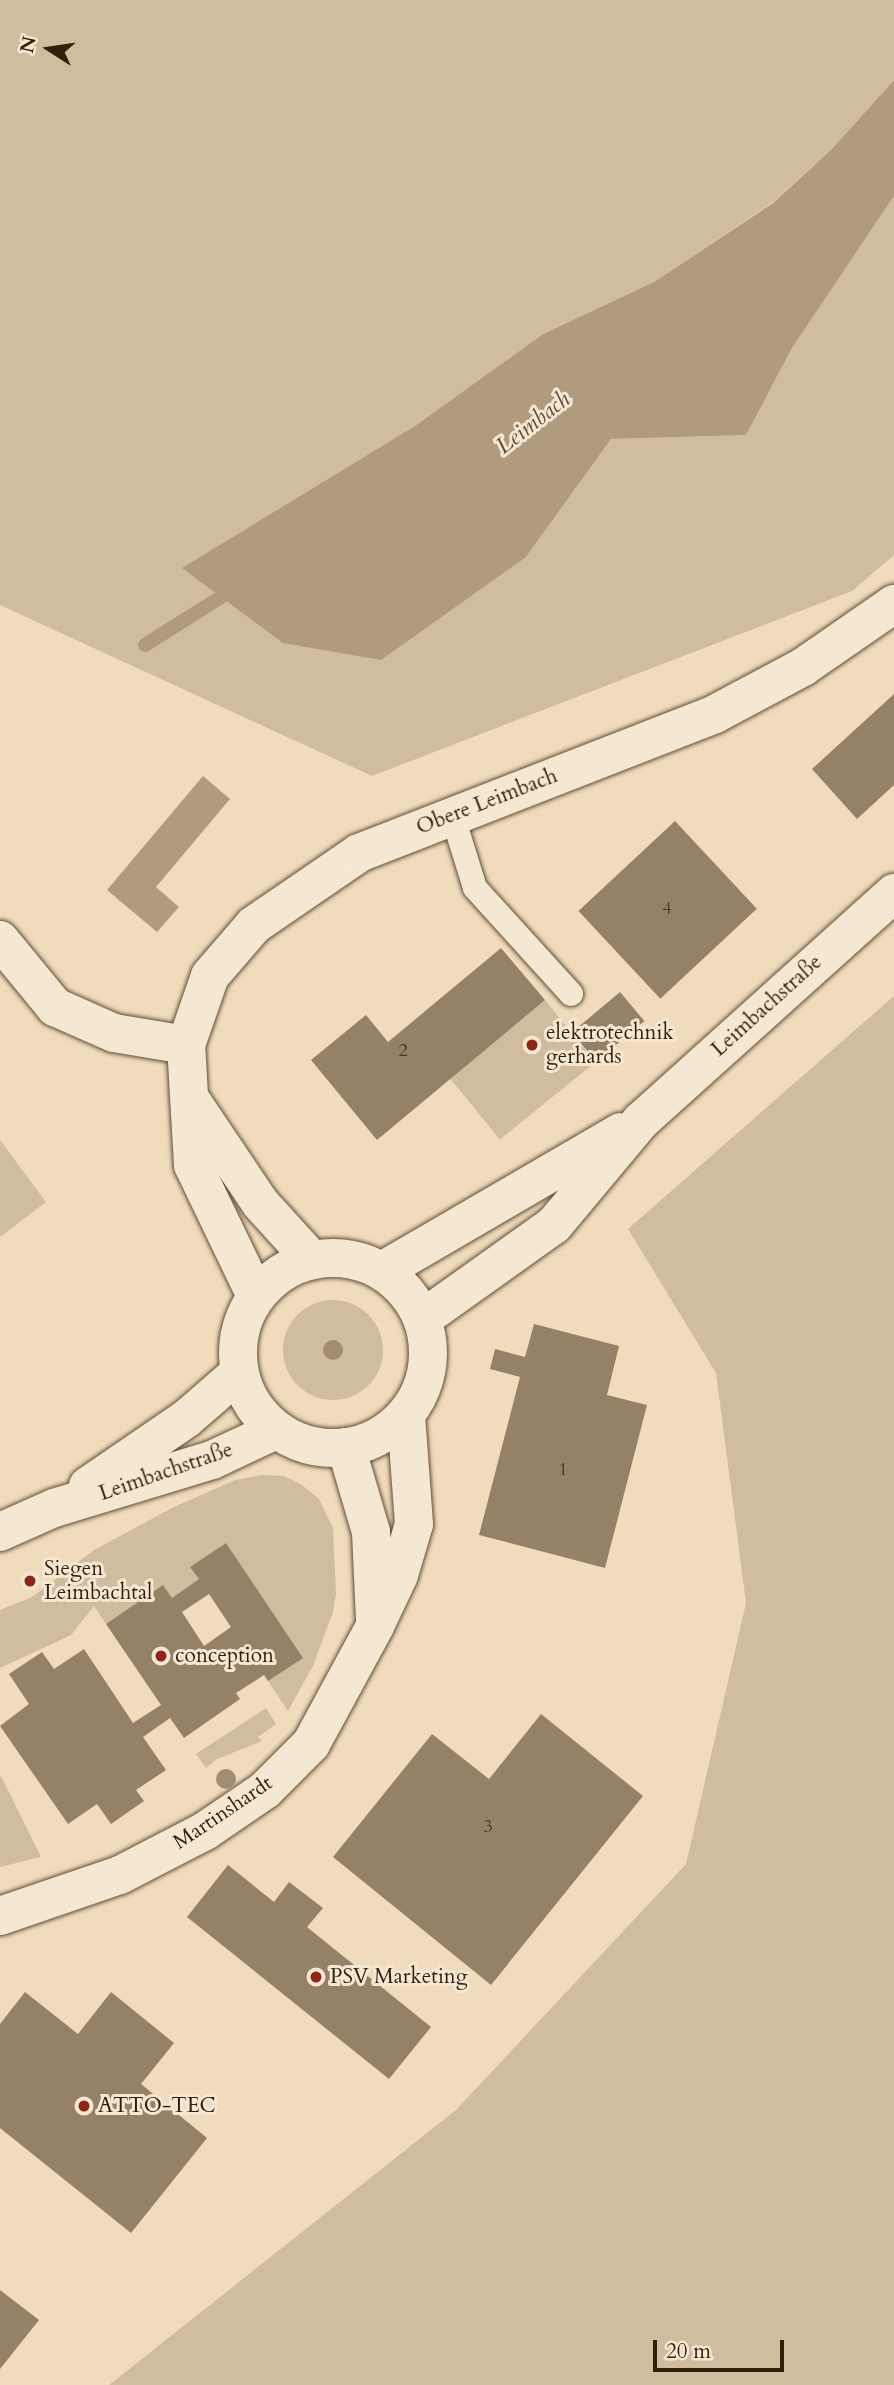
<!DOCTYPE html>
<html>
<head>
<meta charset="utf-8">
<style>
	body { margin:0 }
	#map { position:relative; width:894px; height:2385px; overflow:hidden; background:#f0dcbc; font-family:Cardo,serif }
	div>[style] { position:absolute }
	.green>* { inset:0; background:#d0bc9e; transform-origin:0 0 }
	.round { border-radius:50% }
	.water>* { inset:0; background:#b09b7f }
	.stream>* { height:14px; margin:-7px; padding:0 7px; transform-origin:7px; border-radius:7px; background:#b09b7f }
	.building>* { inset:0; background:#958167; transform-origin:0 0 }
	.roads { filter:drop-shadow(0 0 2px #624e36) drop-shadow(0 0 2px #624e36) }
	.service>* { height:24px; margin:-12px; padding:0 12px; transform-origin:12px; border-radius:12px; background:#f5e8d3 }
	.minor>* { height:38px; margin:-19px; padding:0 19px; transform-origin:19px; border-radius:19px; background:#f5e8d3 }
	.secondary>* { height:38px; margin:-19px; padding:0 19px; transform-origin:19px; border-radius:19px; background:#f5e8d3 }
	.secondary>.ring { margin:-19px; padding:0; box-sizing:content-box; background:none; border:38px solid #f5e8d3; border-radius:50% }
	.trees>* { width:20px; height:20px; margin:-10px; border-radius:50%; background:#a28d72 }
	.dots>* { width:19px; height:19px; translate:-50% -50%; box-sizing:border-box; border:4px solid #f5e8d3; border-radius:50% }
	span { translate:-50% -50%; white-space:nowrap; text-align:center; line-height:1.15; -webkit-text-stroke:6px #f5e8d3; paint-order:stroke }
	.number-label { font-size:18px; color:#4c3721 }
	.number-label span { -webkit-text-stroke-width:0 }
	.street-label { font-size:21px; color:#331e0a }
	.poi-label { font-size:21px; color:#331e0a }
	.left { translate:0 -50%; text-align:left }
	.water-label { font-size:23px; color:#5f4a33; font-style:italic }
	.north { position:absolute; left:14px; top:14px; width:70px; height:70px; -webkit-text-stroke:5px #f5e8d3; paint-order:stroke; rotate:282deg; font-size:19px; font-weight:700; line-height:28px; text-align:center; color:#331e0a }
	.north::after { content:''; display:block; margin:auto; width:24px; height:32px; background:#331e0a; clip-path:polygon(50% 0,100% 100%,50% 72%,0 100%) }
	.scale { position:absolute; left:653px; top:2340px; width:131px; height:32px; box-sizing:border-box; border:4px solid #331e0a; border-top:0; padding-left:9px; font-size:21px; line-height:24px; white-space:nowrap; color:#331e0a; -webkit-text-stroke:5px #f5e8d3; paint-order:stroke }
</style>
</head>
<body>
<div id="map">
	<div class="green">
		<i style="clip-path:polygon(0 0,894px 0,894px 80px,832px 149px,773px 202px,654px 282px,543px 334px,415px 426px,526px 557px,611px 439px,746px 435px,792px 348px,894px 196px,894px 555px,852px 591px,372px 776px,0 605px)"></i>
		<i style="clip-path:polygon(894px 996px,894px 2385px,109px 2385px,456px 2110px,686px 1864px,746px 1603px,716px 1373px,628px 1229px)"></i>
		<i style="left:545px;top:1000px;width:80px;height:123px;rotate:51deg"></i>
		<i style="clip-path:polygon(0 1140px,46px 1202px,0 1237px)"></i>
		<i class="round" style="left:283px;top:1300px;width:100px;height:100px"></i>
		<i style="clip-path:polygon(261px 1475px,284px 1476px,302px 1485px,319px 1499px,333px 1528px,336px 1594px,333px 1612px,313px 1666px,288px 1711px,268px 1681px,302px 1657px,226px 1543px,191px 1567px,199px 1579px,172px 1598px,163px 1586px,106px 1624px,94px 1606px,71px 1635px,0 1668px,0 1610px,32px 1597px,94px 1550px,174px 1507px,235px 1480px)"></i>
		<i style="clip-path:polygon(266px 1708px,276px 1724px,258px 1737px,262px 1741px,217px 1759px,206px 1768px,196px 1754px)"></i>
		<i style="clip-path:polygon(0 1776px,3px 1780px,41px 1857px,0 1867px)"></i>
	</div>
	<div class="water">
		<i style="clip-path:polygon(894px 80px,894px 196px,792px 348px,746px 435px,611px 439px,526px 557px,381px 660px,283px 643px,182px 568px,415px 426px,543px 334px,654px 282px,773px 203px,832px 149px)"></i>
		<i style="clip-path:polygon(203px 776px,230px 799px,156px 887px,179px 907px,157px 932px,107px 890px)"></i>
	</div>
	<div class="stream">
		<i style="left:145px;top:645px;width:107px;rotate:-32.3deg"></i>
	</div>
	<div class="building">
		<i style="clip-path:polygon(894px 694px,894px 785px,857px 819px,812px 769px)"></i>
		<i style="left:675px;top:821px;width:120px;height:132px;rotate:47deg"></i>
		<i style="clip-path:polygon(501px 948px,545px 1000px,377px 1140px,311px 1060px,366px 1015px,388px 1042px)"></i>
		<i style="left:620px;top:992px;width:38px;height:63px;rotate:50deg"></i>
		<i style="clip-path:polygon(534px 1324px,619px 1346px,607px 1395px,647px 1405px,605px 1568px,479px 1535px,520px 1377px,490px 1369px,495px 1349px,525px 1357px)"></i>
		<i style="clip-path:polygon(evenodd,226px 1543px,303px 1658px,268px 1681px,264px 1675px,236px 1693px,240px 1699px,184px 1738px,170px 1718px,143px 1737px,166px 1770px,136px 1790px,144px 1801px,111px 1824px,97px 1804px,68px 1824px,0 1726px,29px 1704px,9px 1674px,42px 1652px,54px 1669px,84px 1649px,133px 1723px,161px 1705px,106px 1624px,163px 1585px,172px 1598px,199px 1579px,190px 1567px,226px 1543px,209px 1594px,231px 1627px,204px 1646px,182px 1612px,209px 1594px)"></i>
		<i style="clip-path:polygon(541px 1714px,643px 1796px,491px 1985px,333px 1857px,432px 1734px,489px 1779px)"></i>
		<i style="clip-path:polygon(228px 1865px,274px 1902px,289px 1882px,323px 1908px,307px 1927px,431px 2027px,389px 2079px,187px 1917px)"></i>
		<i style="clip-path:polygon(25px 1992px,78px 2034px,111px 1992px,174px 2043px,141px 2084px,207px 2138px,131px 2233px,0 2128px,0 2024px)"></i>
		<i style="clip-path:polygon(0 2290px,39px 2320px,0 2369px)"></i>
	</div>
	<div class="roads">
		<div class="service">
			<i style="left:452px;top:814px;width:77px;rotate:72.7deg"></i>
			<i style="left:475px;top:888px;width:143px;rotate:47.8deg"></i>
		</div>
		<div class="minor">
			<i style="left:0;top:940px;width:87px;rotate:50.6deg"></i>
			<i style="left:55px;top:1007px;width:64px;rotate:23.8deg"></i>
			<i style="left:114px;top:1033px;width:73px;rotate:9.5deg"></i>
			<i style="left:191px;top:1100px;width:125px;rotate:56.1deg"></i>
			<i style="left:261px;top:1204px;width:76px;rotate:47.7deg"></i>
			<i style="left:256px;top:1296px;width:145px;rotate:-115.7deg"></i>
			<i style="left:193px;top:1165px;width:120px;rotate:-93.3deg"></i>
			<i style="left:186px;top:1045px;width:73px;rotate:-70.8deg"></i>
			<i style="left:210px;top:976px;width:67px;rotate:-49.2deg"></i>
			<i style="left:254px;top:925px;width:127px;rotate:-34.4deg"></i>
			<i style="left:359px;top:853px;width:382px;rotate:-21.3deg"></i>
			<i style="left:715px;top:714px;width:100px;rotate:-28.1deg"></i>
			<i style="left:803px;top:667px;width:111px;rotate:-34.7deg"></i>
			<i style="left:346px;top:1447px;width:89px;rotate:73.6deg"></i>
			<i style="left:371px;top:1532px;width:88px;rotate:87.4deg"></i>
			<i style="left:0;top:1916px;width:127px;rotate:-18.9deg"></i>
			<i style="left:120px;top:1875px;width:96px;rotate:-27.4deg"></i>
			<i style="left:205px;top:1831px;width:73px;rotate:-34.3deg"></i>
			<i style="left:265px;top:1790px;width:65px;rotate:-45deg"></i>
			<i style="left:311px;top:1744px;width:134px;rotate:-61.5deg"></i>
			<i style="left:375px;top:1626px;width:56px;rotate:-64.8deg"></i>
			<i style="left:399px;top:1575px;width:53px;rotate:-73.6deg"></i>
			<i style="left:414px;top:1524px;width:110px;rotate:-94.2deg"></i>
		</div>
		<div class="secondary">
			<i class="ring" style="left:238px;top:1258px;width:152px;height:152px"></i>
			<i style="left:382px;top:1271px;width:276px;rotate:-30.2deg"></i>
			<i style="left:422px;top:1319px;width:162px;rotate:-35.5deg"></i>
			<i style="left:554px;top:1225px;width:136px;rotate:-50.1deg"></i>
			<i style="left:641px;top:1121px;width:341px;rotate:-42deg"></i>
			<i style="left:88px;top:1486px;width:119px;rotate:-34.4deg"></i>
			<i style="left:186px;top:1419px;width:70px;rotate:-41deg"></i>
			<i style="left:0;top:1532px;width:59px;rotate:-24deg"></i>
			<i style="left:54px;top:1508px;width:165px;rotate:-16.9deg"></i>
			<i style="left:212px;top:1460px;width:71px;rotate:-25.1deg"></i>
		</div>
	</div>
	<div class="trees">
		<i style="left:333px;top:1350px"></i>
		<i style="left:226px;top:1779px"></i>
	</div>
	<div class="dots">
		<i style="left:532px;top:1045px;background:#8f2418"></i>
		<i style="left:30px;top:1581px;background:#8f2418"></i>
		<i style="left:161px;top:1656px;background:#8f2418"></i>
		<i style="left:316px;top:1977px;background:#8f2418"></i>
		<i style="left:84px;top:2106px;background:#8f2418"></i>
	</div>
	<div class="number-label">
		<span style="left:667px;top:909px">4</span>
		<span style="left:403px;top:1051px">2</span>
		<span style="left:563px;top:1470px">1</span>
		<span style="left:488px;top:1827px">3</span>
	</div>
	<div class="street-label">
		<span style="left:487px;top:802px;rotate:-21deg">Obere Leimbach</span>
		<span style="left:767px;top:1006px;rotate:-42deg">Leimbachstraße</span>
		<span style="left:166px;top:1472px;rotate:-19deg">Leimbachstraße</span>
		<span style="left:223px;top:1813px;rotate:-34deg">Martinshardt</span>
	</div>
	<div class="poi-label">
		<span class="left" style="left:546px;top:1045px">elektrotechnik<br>gerhards</span>
		<span class="left" style="left:44px;top:1581px">Siegen<br>Leimbachtal</span>
		<span class="left" style="left:175px;top:1656px">conception</span>
		<span class="left" style="left:330px;top:1977px">PSV Marketing</span>
		<span class="left" style="left:98px;top:2106px">ATTO-TEC</span>
	</div>
	<div class="water-label">
		<span style="left:533px;top:423px;rotate:-38deg">Leimbach</span>
	</div>
	<div class="north">N</div>
	<div class="scale">20 m</div>
</div>
</body>
</html>
